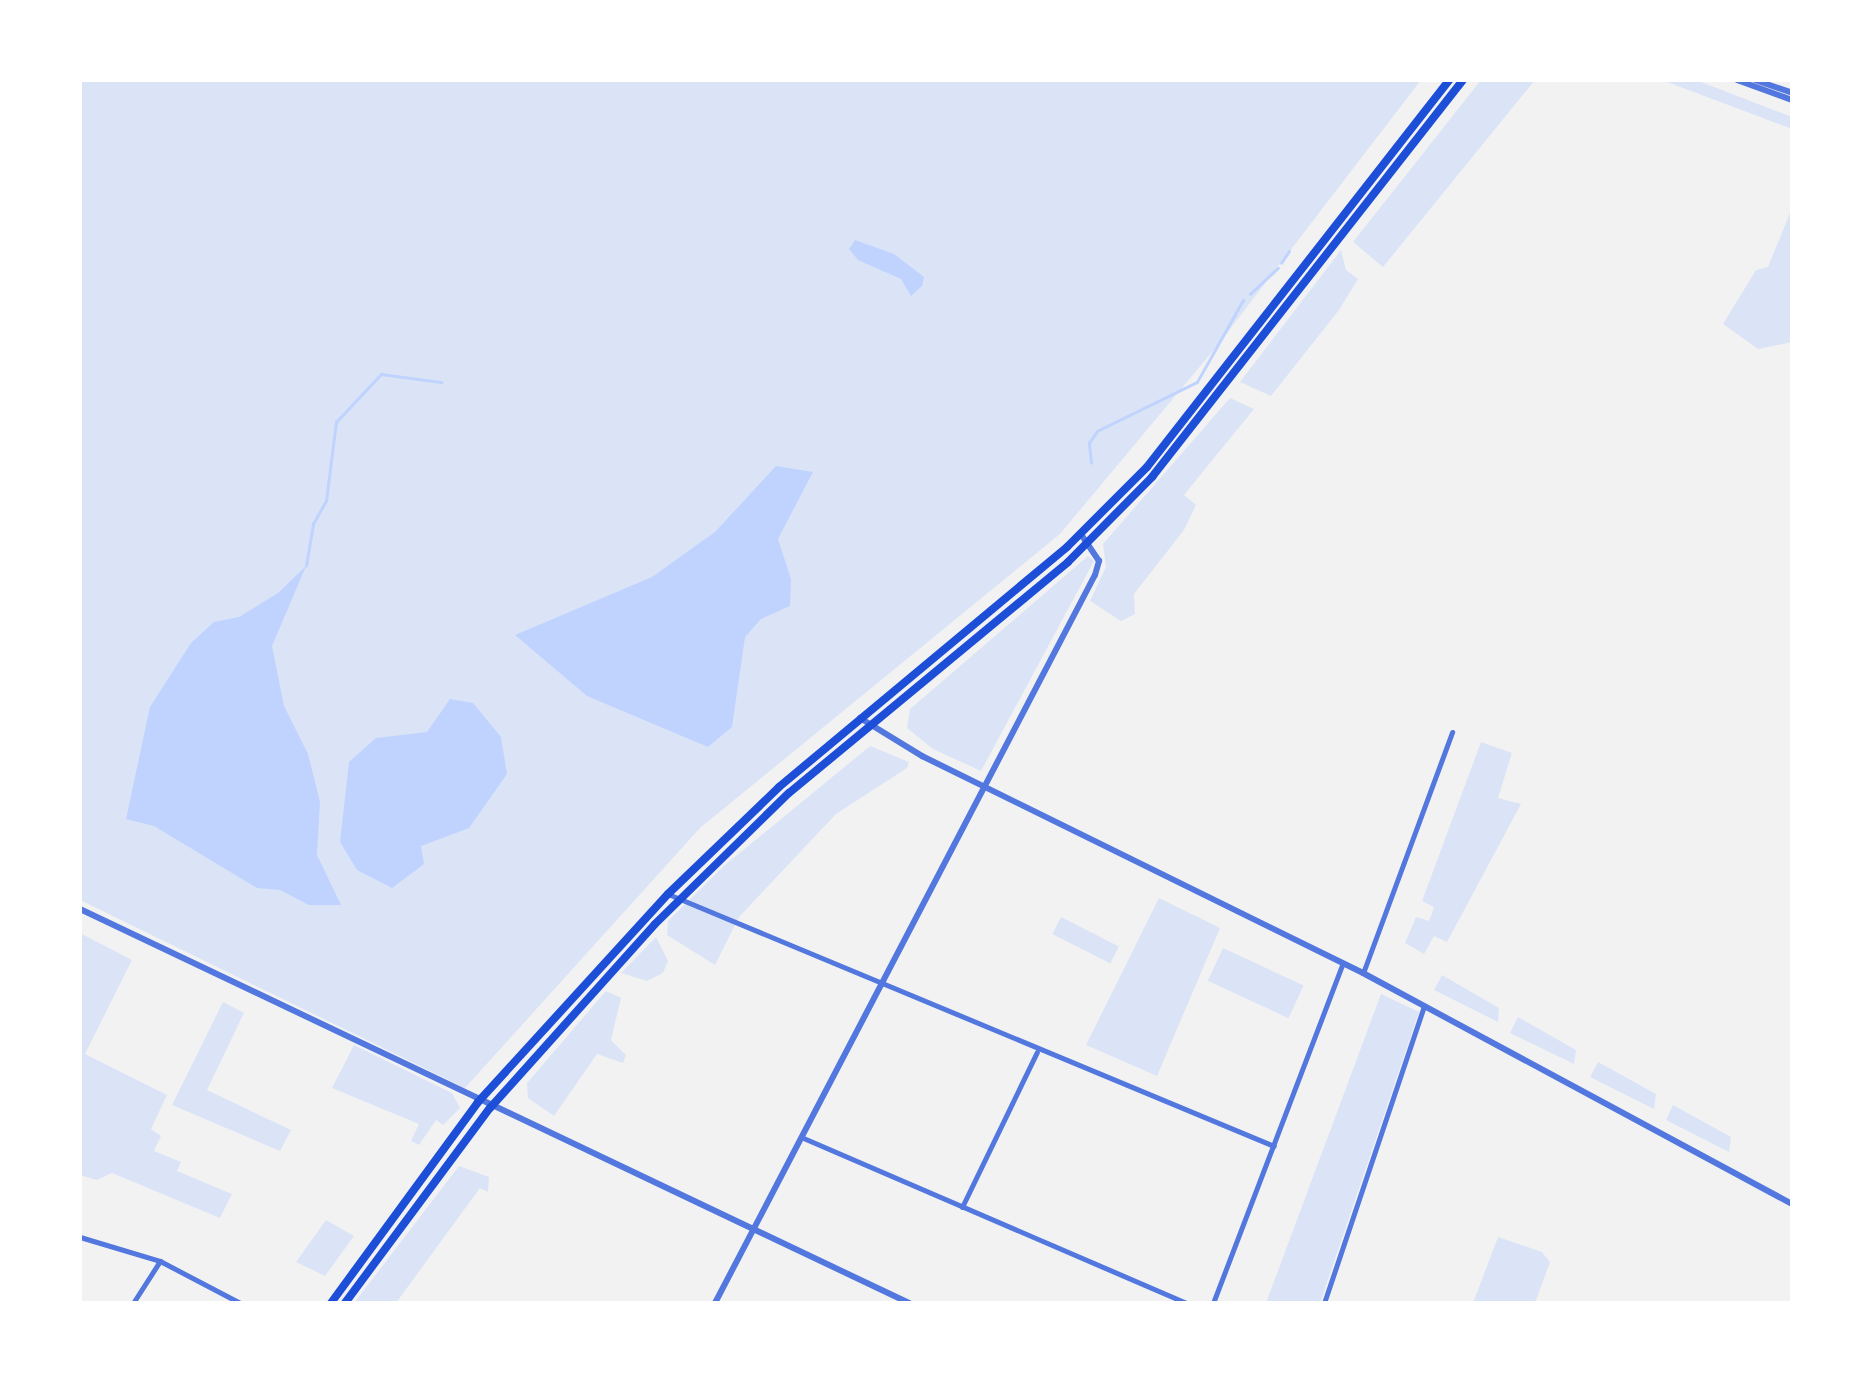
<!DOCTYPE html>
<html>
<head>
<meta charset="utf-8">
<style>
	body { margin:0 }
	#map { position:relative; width:1872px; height:1383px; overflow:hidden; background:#f2f2f2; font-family:Spectral,serif }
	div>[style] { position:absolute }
	.green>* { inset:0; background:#dbe4f7; transform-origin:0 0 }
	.water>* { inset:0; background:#bfd3fe }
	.stream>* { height:2.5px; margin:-1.25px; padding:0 1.25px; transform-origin:1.25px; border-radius:1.25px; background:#bfd3fe }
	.minor>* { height:5px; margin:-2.5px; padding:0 2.5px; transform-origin:2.5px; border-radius:2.5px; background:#5277de }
	.tertiary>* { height:6px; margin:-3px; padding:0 3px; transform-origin:3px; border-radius:3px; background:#5277de }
	.secondary>* { height:8px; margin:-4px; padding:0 4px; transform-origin:4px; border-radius:4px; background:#1d4ed8 }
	span { translate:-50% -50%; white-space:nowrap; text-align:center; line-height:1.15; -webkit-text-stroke:10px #fff; paint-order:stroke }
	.frame { position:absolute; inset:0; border:82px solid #fff; pointer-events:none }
</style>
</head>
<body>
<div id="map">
	<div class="green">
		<i style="clip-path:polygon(80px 80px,1421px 80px,1217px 346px,1060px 534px,700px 828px,465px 1088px,80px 900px)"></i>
		<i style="clip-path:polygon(1481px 80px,1535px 80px,1383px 267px,1353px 242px)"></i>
		<i style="clip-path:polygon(1662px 80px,1696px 80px,1792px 117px,1792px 129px)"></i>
		<i style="clip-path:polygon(1792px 208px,1792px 342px,1758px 349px,1723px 324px,1756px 270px,1768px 267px)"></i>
		<i style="clip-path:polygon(1341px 250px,1346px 270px,1358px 279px,1339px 310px,1271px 396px,1240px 382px)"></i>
		<i style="clip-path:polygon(1230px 398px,1254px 409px,1184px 495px,1196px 505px,1184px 530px,1134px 594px,1135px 614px,1121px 621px,1090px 601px,1106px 567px,1103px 544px)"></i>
		<i style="clip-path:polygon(1088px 556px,1094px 561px,981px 771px,933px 749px,907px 728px,910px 709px)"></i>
		<i style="clip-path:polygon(1481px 742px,1512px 753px,1498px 798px,1521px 804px,1447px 942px,1434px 936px,1424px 954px,1405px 943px,1416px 917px,1429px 921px,1434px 907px,1422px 901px)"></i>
		<i style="clip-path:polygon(870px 746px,909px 762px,907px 768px,836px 814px,739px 917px,715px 965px,667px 935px,668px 921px,725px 865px)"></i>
		<i style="clip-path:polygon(1159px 898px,1220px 928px,1157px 1076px,1086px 1045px)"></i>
		<i style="left:1061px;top:917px;width:65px;height:19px;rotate:27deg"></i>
		<i style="clip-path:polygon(80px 933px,132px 960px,85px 1054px,167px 1095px,151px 1129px,161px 1136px,154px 1151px,181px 1162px,177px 1171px,232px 1194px,220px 1218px,112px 1173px,97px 1180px,80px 1175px)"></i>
		<i style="clip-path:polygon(656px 937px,668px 961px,663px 973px,647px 981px,621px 973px)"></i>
		<i style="left:1223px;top:948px;width:89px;height:36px;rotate:25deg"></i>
		<i style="clip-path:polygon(1442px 975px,1499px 1008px,1498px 1022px,1434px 990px)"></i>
		<i style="clip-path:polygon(606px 991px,621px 998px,611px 1040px,626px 1055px,623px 1063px,597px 1054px,554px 1116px,528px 1098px,527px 1083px)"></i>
		<i style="clip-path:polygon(1381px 994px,1419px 1012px,1320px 1303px,1266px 1303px)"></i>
		<i style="clip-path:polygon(223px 1002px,244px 1013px,207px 1090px,291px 1130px,280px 1151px,172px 1105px)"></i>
		<i style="clip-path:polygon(1518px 1017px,1576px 1050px,1574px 1064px,1510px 1033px)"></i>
		<i style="clip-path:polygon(354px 1045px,452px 1093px,460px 1108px,443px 1125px,436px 1120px,419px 1145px,411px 1141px,419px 1124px,332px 1088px)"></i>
		<i style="clip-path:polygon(1598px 1062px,1656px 1094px,1654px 1109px,1590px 1077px)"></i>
		<i style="clip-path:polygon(1673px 1105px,1731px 1137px,1729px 1152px,1666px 1120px)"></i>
		<i style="clip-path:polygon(459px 1166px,489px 1177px,488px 1192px,480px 1188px,396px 1303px,354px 1303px)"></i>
		<i style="clip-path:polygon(326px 1220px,354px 1236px,325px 1276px,296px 1262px)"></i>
		<i style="clip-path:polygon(1498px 1237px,1542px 1252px,1550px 1262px,1535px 1303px,1473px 1303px)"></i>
	</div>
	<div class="water">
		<i style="clip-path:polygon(855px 240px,894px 254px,924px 277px,922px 286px,911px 296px,901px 279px,858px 260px,849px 249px)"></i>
		<i style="clip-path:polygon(776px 466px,813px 472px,778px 539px,791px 579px,790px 606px,761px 619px,745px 637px,732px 727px,708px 747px,587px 696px,515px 635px,652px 577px,715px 532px)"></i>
		<i style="clip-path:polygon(306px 566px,272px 646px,284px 706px,308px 754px,320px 802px,317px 855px,341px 905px,309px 905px,280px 890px,257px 888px,154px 826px,126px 819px,150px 707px,191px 643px,214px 622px,239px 617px,278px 593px)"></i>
		<i style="clip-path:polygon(450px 699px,473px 703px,501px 737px,507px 774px,469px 828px,421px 846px,424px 864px,392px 888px,357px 870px,340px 842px,349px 762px,376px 738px,427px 732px)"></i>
	</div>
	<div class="stream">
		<i style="left:1281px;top:263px;width:14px;rotate:-56deg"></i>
		<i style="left:1250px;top:294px;width:38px;rotate:-43deg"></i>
		<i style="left:1091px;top:463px;width:20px;rotate:-96deg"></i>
		<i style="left:1089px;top:443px;width:14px;rotate:-56deg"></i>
		<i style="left:1097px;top:431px;width:111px;rotate:-26.1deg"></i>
		<i style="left:1197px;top:382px;width:94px;rotate:-60.7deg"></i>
		<i style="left:306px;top:566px;width:43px;rotate:-80.5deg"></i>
		<i style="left:313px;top:524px;width:26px;rotate:-61deg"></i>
		<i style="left:326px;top:501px;width:80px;rotate:-82.8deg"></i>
		<i style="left:336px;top:422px;width:66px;rotate:-46.8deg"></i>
		<i style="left:381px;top:374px;width:61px;rotate:7.6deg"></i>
	</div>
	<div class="minor">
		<i style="left:668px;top:894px;width:656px;rotate:22.58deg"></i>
		<i style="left:1363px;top:973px;width:257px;rotate:-69.7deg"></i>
		<i style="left:801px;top:1137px;width:419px;rotate:23.3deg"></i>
		<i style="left:962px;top:1207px;width:172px;rotate:-64.2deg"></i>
		<i style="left:80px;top:1237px;width:84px;rotate:16.7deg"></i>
		<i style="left:160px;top:1261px;width:90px;rotate:27.7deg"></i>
		<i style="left:133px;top:1303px;width:50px;rotate:-57.3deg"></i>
		<i style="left:1213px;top:1303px;width:364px;rotate:-69.1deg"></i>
		<i style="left:1324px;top:1303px;width:313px;rotate:-71.4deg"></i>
	</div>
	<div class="tertiary">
		<i style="left:1737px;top:80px;width:59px;rotate:20deg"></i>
		<i style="left:1755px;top:80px;width:39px;rotate:19deg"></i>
		<i style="left:860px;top:718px;width:73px;rotate:31.5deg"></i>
		<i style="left:922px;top:756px;width:491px;rotate:26.2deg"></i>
		<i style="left:1363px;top:973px;width:487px;rotate:28.3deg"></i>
		<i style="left:80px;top:909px;width:918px;rotate:25.42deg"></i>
		<i style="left:715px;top:1303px;width:821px;rotate:-62.44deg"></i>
		<i style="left:1095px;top:575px;width:15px;rotate:-74deg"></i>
		<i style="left:1099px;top:561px;width:32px;rotate:-124deg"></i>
	</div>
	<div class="secondary">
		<i style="left:331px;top:1303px;width:249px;rotate:-53.8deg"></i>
		<i style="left:478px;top:1102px;width:282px;rotate:-47.6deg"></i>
		<i style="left:668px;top:894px;width:154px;rotate:-43.9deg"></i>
		<i style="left:779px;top:787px;width:375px;rotate:-39.8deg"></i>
		<i style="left:1067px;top:547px;width:113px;rotate:-45deg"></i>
		<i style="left:1147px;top:467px;width:491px;rotate:-52deg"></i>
		<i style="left:345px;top:1303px;width:243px;rotate:-53.4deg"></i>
		<i style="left:490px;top:1108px;width:247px;rotate:-48.1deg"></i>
		<i style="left:655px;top:924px;width:187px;rotate:-44.4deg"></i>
		<i style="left:789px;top:793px;width:362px;rotate:-39.6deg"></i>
		<i style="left:1068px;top:562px;width:120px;rotate:-45.3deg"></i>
		<i style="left:1152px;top:477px;width:504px;rotate:-51.93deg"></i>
	</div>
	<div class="frame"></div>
</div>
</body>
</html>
